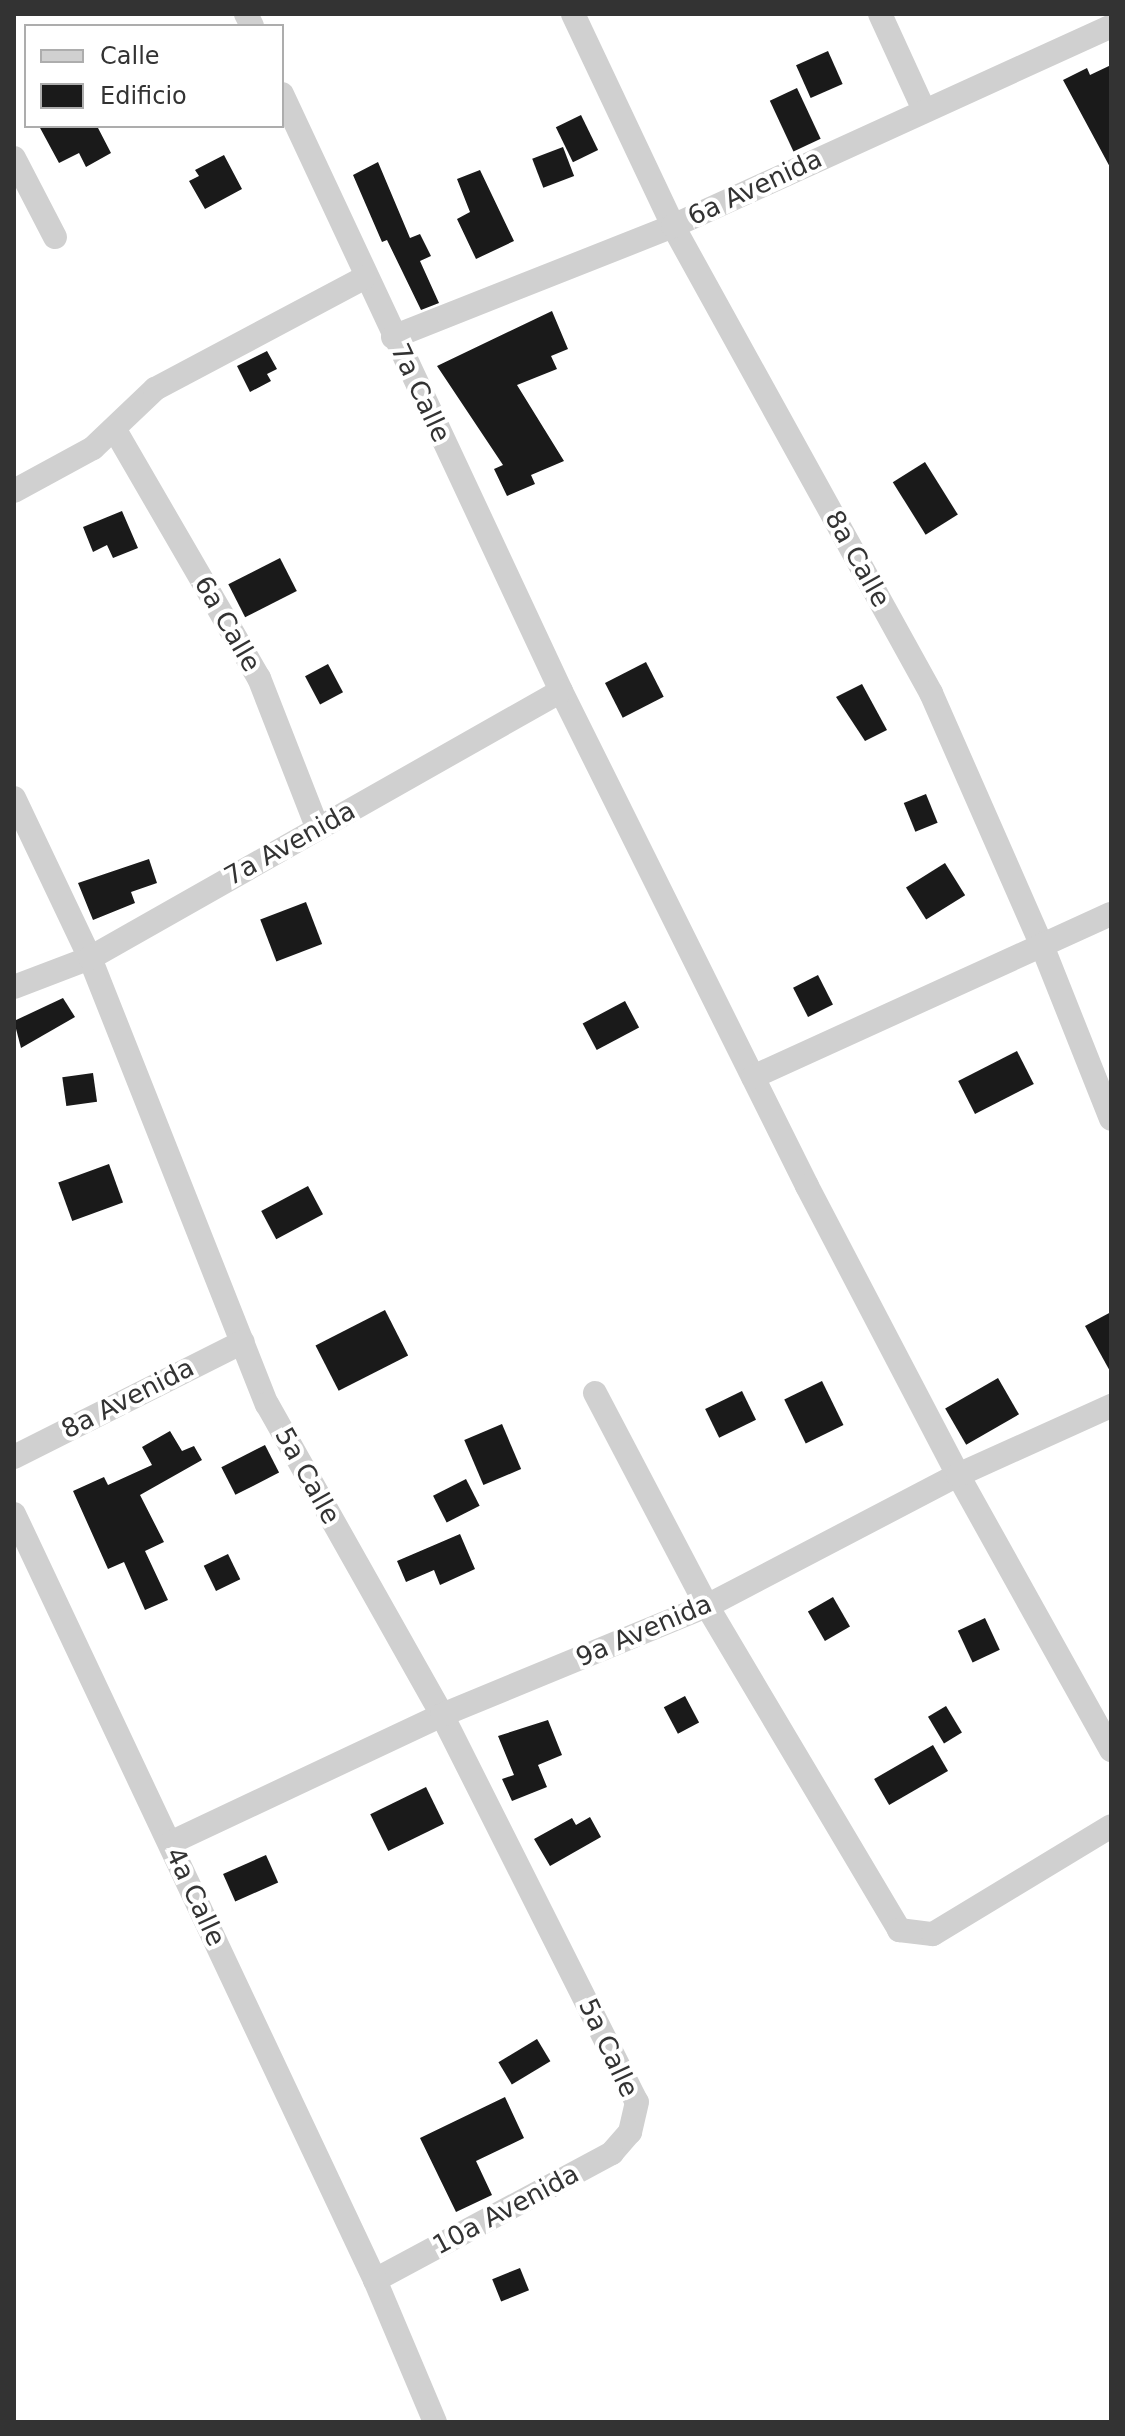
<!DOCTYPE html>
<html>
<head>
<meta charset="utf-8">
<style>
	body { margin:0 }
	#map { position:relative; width:1125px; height:2436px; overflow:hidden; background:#fff; font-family:"DejaVu Sans",sans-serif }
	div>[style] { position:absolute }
	.building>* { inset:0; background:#1a1a1a; transform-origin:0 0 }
	.street>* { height:24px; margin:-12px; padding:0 12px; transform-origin:12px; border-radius:12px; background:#d0d0d0 }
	span { translate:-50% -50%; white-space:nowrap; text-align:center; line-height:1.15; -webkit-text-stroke:8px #fff; paint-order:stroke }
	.street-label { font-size:26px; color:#333 }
	.frame { position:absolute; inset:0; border:16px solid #333; pointer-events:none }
	.legend { position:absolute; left:24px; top:24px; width:260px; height:104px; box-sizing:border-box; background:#fff; border:2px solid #adadad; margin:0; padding:10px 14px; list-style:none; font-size:24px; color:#333 }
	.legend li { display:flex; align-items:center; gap:16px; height:40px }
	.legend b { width:40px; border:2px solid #adadad }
</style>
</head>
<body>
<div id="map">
	<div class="building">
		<i style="left:828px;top:51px;width:36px;height:35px;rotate:66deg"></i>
		<i style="clip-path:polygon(1111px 65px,1111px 169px,1063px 80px,1087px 68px,1090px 75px)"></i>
		<i style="left:797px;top:88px;width:56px;height:30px;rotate:65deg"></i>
		<i style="left:581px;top:115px;width:39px;height:28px;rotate:64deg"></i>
		<i style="clip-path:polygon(39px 126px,97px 126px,111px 153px,86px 167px,79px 153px,59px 163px)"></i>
		<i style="left:563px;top:147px;width:31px;height:33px;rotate:69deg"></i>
		<i style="clip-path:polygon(224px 155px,242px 189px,205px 209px,189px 181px,199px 176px,195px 170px)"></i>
		<i style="clip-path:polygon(378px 162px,410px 238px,420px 234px,431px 256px,420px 261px,439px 303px,421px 310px,387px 240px,382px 242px,353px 175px)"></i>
		<i style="clip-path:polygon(480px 170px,514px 241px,476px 259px,457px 219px,470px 212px,457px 179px)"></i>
		<i style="clip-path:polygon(552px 311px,568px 349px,551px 356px,557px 369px,517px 385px,564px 461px,531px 475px,535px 484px,507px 496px,494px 469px,503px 465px,437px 366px)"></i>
		<i style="clip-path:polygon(267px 351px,277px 369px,267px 374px,271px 381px,250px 392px,237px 366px)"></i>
		<i style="left:925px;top:462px;width:62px;height:38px;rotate:58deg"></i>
		<i style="clip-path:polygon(122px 511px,138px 548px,113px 558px,107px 545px,93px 552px,83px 527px)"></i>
		<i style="left:280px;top:558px;width:37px;height:58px;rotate:63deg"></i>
		<i style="left:646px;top:662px;width:39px;height:46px;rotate:63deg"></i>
		<i style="left:328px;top:664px;width:32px;height:26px;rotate:62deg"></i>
		<i style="clip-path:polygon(862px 684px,887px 730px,865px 741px,836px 697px)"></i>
		<i style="left:926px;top:794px;width:31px;height:24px;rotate:68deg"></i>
		<i style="clip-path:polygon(149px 859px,157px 883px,131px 892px,135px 903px,93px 920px,78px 883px)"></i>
		<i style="left:945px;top:863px;width:38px;height:46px;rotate:58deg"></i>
		<i style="left:306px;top:902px;width:45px;height:49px;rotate:69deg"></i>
		<i style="left:818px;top:975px;width:33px;height:28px;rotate:63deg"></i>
		<i style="clip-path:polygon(63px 998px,75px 1017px,21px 1048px,14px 1021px)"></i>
		<i style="left:625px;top:1001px;width:30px;height:48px;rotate:62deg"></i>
		<i style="left:1017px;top:1051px;width:37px;height:66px;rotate:63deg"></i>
		<i style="left:93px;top:1073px;width:29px;height:31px;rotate:82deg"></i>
		<i style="left:109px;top:1164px;width:41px;height:54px;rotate:70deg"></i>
		<i style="left:308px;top:1186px;width:32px;height:53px;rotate:62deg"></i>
		<i style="left:385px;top:1310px;width:51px;height:78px;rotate:63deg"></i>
		<i style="clip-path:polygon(1111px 1312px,1111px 1373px,1085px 1326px)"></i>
		<i style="left:998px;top:1378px;width:42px;height:61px;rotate:60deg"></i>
		<i style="left:822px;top:1381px;width:49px;height:42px;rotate:64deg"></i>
		<i style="left:742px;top:1391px;width:32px;height:41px;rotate:64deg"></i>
		<i style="left:502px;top:1424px;width:49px;height:41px;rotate:67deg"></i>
		<i style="clip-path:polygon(170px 1431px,182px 1451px,194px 1446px,202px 1460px,140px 1495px,164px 1542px,145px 1551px,168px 1600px,145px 1610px,124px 1562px,108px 1569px,73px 1491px,104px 1477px,108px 1485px,152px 1465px,142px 1447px)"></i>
		<i style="left:265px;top:1445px;width:31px;height:49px;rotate:63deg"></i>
		<i style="left:466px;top:1479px;width:30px;height:37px;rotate:63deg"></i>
		<i style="clip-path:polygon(460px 1534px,475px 1569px,440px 1585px,434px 1570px,406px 1582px,397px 1561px)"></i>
		<i style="left:228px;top:1554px;width:28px;height:27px;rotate:64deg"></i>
		<i style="left:833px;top:1597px;width:34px;height:29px;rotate:60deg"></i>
		<i style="left:985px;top:1618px;width:35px;height:30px;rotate:65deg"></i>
		<i style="left:685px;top:1696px;width:30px;height:24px;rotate:62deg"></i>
		<i style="left:946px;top:1706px;width:31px;height:21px;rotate:59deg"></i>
		<i style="clip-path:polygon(548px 1720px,562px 1755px,538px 1765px,547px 1787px,512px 1801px,502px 1779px,514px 1775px,498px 1736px)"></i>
		<i style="left:933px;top:1745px;width:30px;height:68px;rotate:60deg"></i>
		<i style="left:426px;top:1787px;width:41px;height:62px;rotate:64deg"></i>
		<i style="clip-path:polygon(590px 1817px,601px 1837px,550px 1866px,534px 1839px,572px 1818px,576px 1825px)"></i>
		<i style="left:266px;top:1855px;width:30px;height:47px;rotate:66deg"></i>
		<i style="left:537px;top:2039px;width:26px;height:45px;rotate:59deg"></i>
		<i style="clip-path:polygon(505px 2097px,524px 2138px,476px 2161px,492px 2195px,456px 2212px,420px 2138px)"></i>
		<i style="left:520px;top:2268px;width:24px;height:30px;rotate:68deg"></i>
	</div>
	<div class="street">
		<i style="left:246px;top:14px;width:13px;rotate:63deg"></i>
		<i style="left:573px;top:14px;width:234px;rotate:64.7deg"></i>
		<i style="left:673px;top:226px;width:534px;rotate:61.08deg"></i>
		<i style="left:931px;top:693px;width:273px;rotate:66.3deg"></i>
		<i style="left:1041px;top:943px;width:189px;rotate:68.3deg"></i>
		<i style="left:880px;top:14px;width:106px;rotate:65.4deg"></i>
		<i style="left:282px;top:94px;width:659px;rotate:64.95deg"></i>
		<i style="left:561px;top:691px;width:553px;rotate:63.57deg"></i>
		<i style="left:807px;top:1186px;width:326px;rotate:62.4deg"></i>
		<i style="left:958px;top:1475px;width:315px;rotate:60.9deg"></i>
		<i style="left:14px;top:158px;width:89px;rotate:62.6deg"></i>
		<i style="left:393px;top:337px;width:301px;rotate:-21.6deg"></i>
		<i style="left:673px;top:226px;width:482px;rotate:-24.5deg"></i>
		<i style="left:115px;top:430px;width:287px;rotate:59.9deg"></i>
		<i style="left:259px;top:678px;width:162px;rotate:68.7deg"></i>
		<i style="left:14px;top:491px;width:90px;rotate:-28.6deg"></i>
		<i style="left:93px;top:448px;width:86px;rotate:-43.6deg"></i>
		<i style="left:155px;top:389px;width:237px;rotate:-28deg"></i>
		<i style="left:14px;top:798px;width:177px;rotate:64.6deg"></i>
		<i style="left:90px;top:958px;width:480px;rotate:68.4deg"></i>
		<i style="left:267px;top:1404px;width:357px;rotate:60.6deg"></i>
		<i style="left:442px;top:1715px;width:433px;rotate:63.3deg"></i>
		<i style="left:637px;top:2102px;width:31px;rotate:103deg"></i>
		<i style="left:630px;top:2132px;width:28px;rotate:131deg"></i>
		<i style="left:612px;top:2153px;width:269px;rotate:151.8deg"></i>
		<i style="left:14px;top:987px;width:81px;rotate:-20.9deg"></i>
		<i style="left:90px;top:958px;width:541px;rotate:-29.55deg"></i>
		<i style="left:753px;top:1077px;width:393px;rotate:-24.5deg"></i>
		<i style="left:595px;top:1393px;width:241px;rotate:62.3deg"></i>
		<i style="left:707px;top:1606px;width:377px;rotate:59.3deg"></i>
		<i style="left:899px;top:1930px;width:34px;rotate:7deg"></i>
		<i style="left:933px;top:1934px;width:208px;rotate:-31.2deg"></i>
		<i style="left:14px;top:1457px;width:256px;rotate:-26.7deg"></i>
		<i style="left:14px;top:1514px;width:847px;rotate:64.77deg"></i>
		<i style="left:375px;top:2280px;width:154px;rotate:67.1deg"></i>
		<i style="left:170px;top:1843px;width:301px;rotate:-25.2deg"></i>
		<i style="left:442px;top:1715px;width:287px;rotate:-22.4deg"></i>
		<i style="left:707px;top:1606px;width:283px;rotate:-27.6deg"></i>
		<i style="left:958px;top:1475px;width:168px;rotate:-24.3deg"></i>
	</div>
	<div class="street-label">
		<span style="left:755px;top:188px;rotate:-25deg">6a Avenida</span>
		<span style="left:420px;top:393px;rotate:65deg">7a Calle</span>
		<span style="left:857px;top:559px;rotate:61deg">8a Calle</span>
		<span style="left:227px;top:624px;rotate:60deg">6a Calle</span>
		<span style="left:290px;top:844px;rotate:-29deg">7a Avenida</span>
		<span style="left:128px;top:1399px;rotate:-27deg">8a Avenida</span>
		<span style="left:307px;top:1476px;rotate:61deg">5a Calle</span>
		<span style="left:644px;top:1631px;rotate:-23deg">9a Avenida</span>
		<span style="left:195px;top:1897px;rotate:65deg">4a Calle</span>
		<span style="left:608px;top:2048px;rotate:65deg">5a Calle</span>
		<span style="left:506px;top:2210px;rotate:-28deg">10a Avenida</span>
	</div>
	<div class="frame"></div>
	<ul class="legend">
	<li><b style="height:10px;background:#d0d0d0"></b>Calle</li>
	<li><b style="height:22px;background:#1a1a1a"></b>Edificio</li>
	</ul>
</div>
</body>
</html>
